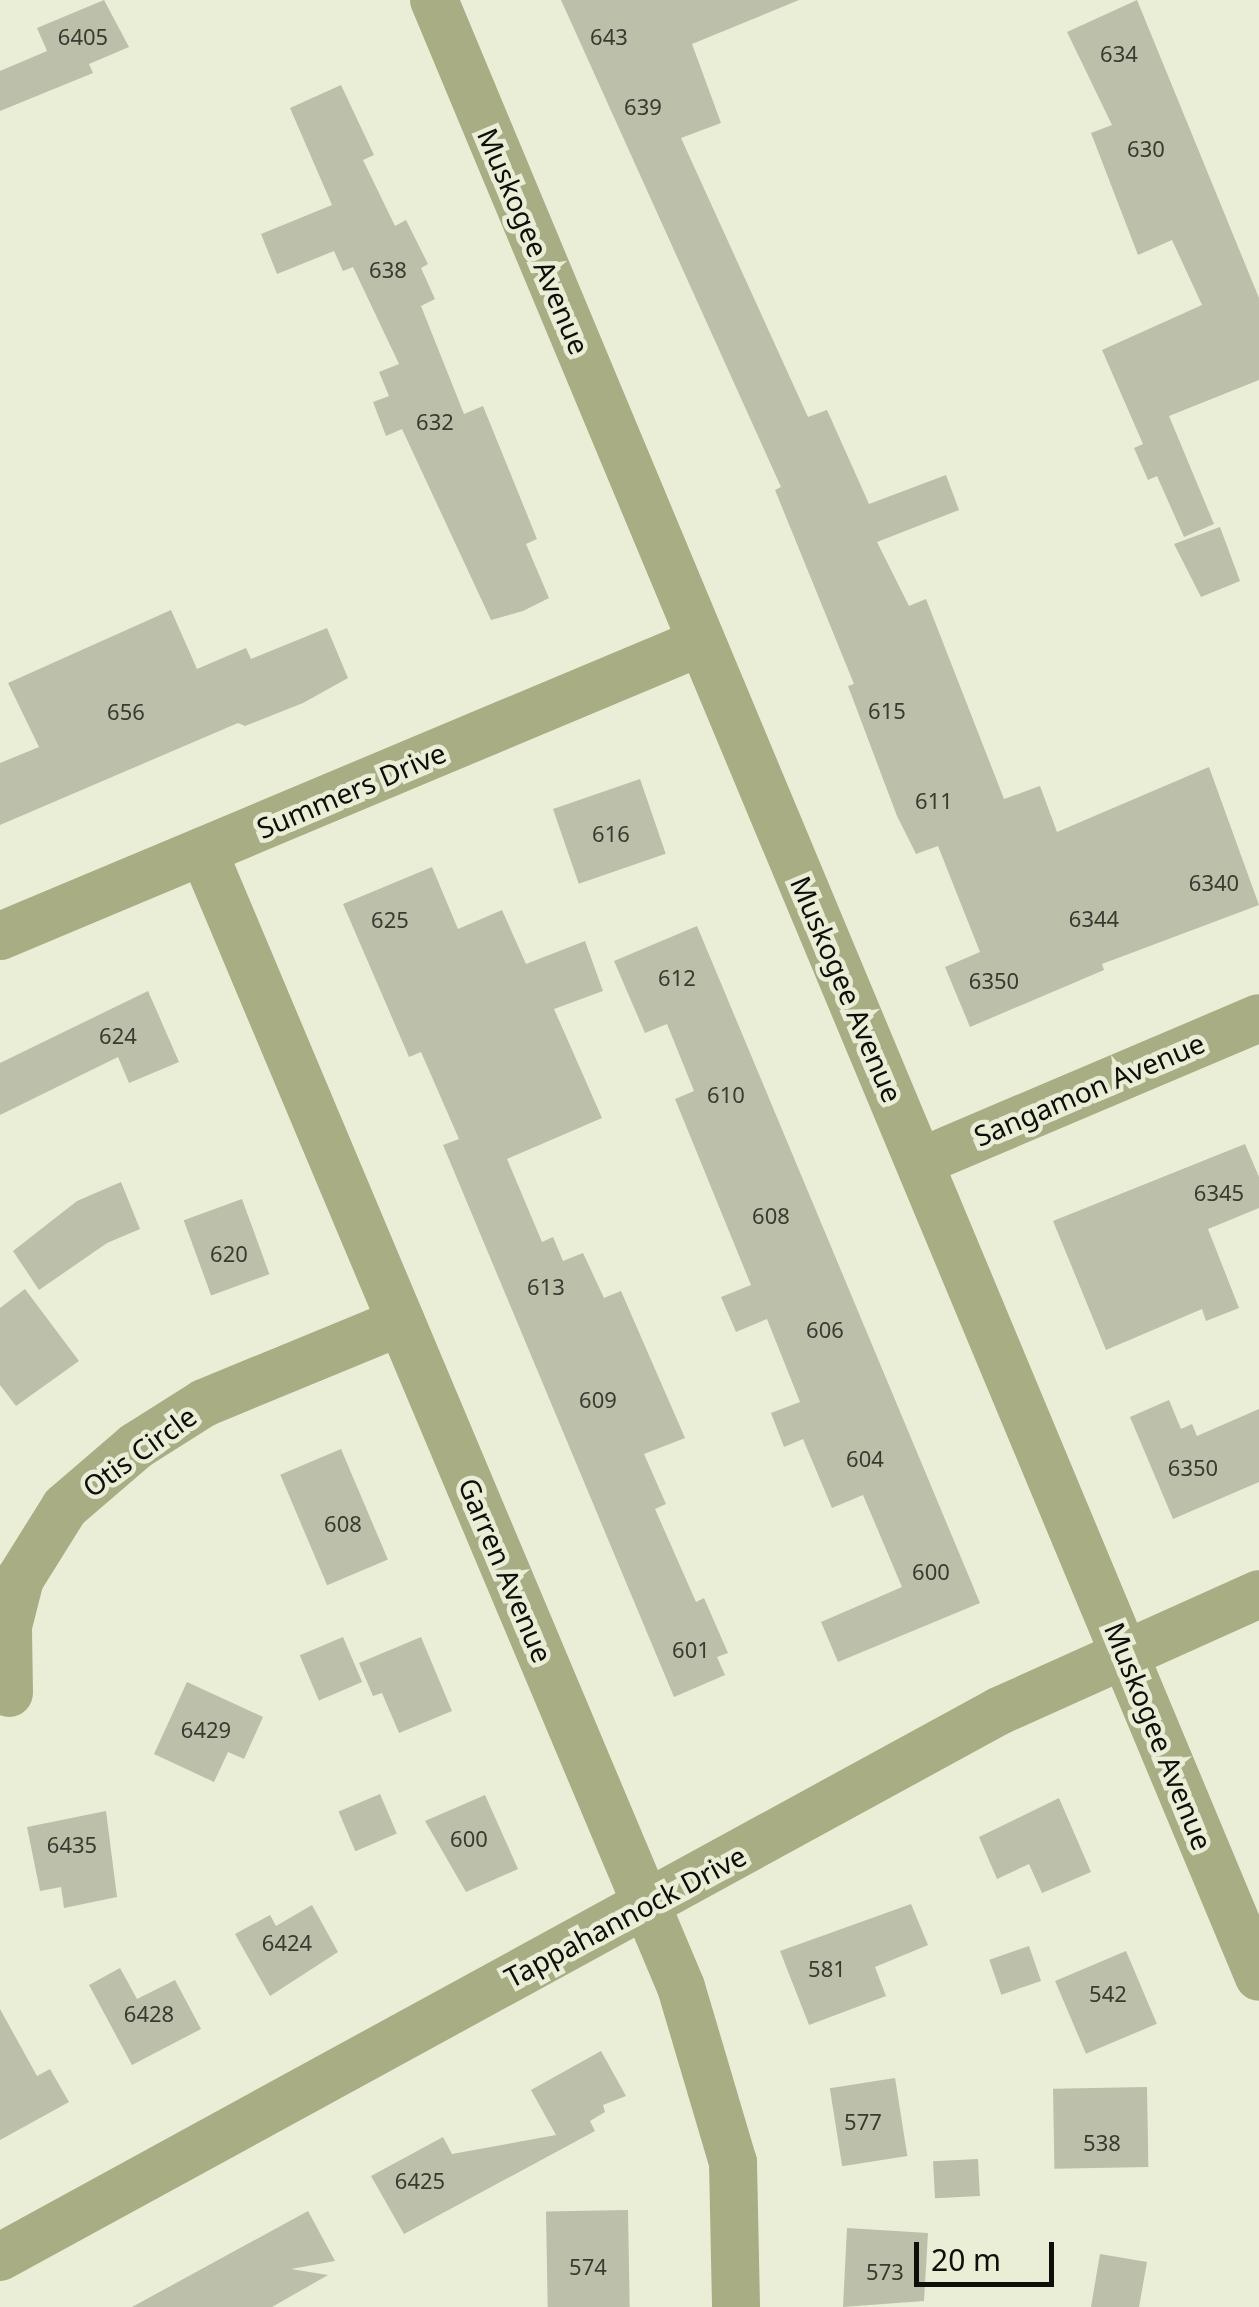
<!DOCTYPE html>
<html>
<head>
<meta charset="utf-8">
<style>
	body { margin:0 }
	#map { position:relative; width:1259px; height:2307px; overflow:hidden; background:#ebeed7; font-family:"Noto Sans",sans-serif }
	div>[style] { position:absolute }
	.building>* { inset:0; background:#bcbfa9; transform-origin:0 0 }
	.street>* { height:48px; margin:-24px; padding:0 24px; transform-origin:24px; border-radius:24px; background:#a9ad84 }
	span { translate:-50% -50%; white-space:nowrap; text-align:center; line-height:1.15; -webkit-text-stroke:9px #ebeed7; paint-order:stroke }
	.number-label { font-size:22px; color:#3a3b30 }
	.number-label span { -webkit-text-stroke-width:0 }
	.street-label { font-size:28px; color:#0e0f08 }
	.scale { position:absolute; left:914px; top:2242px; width:140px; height:45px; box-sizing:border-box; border:5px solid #0e0f08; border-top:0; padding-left:12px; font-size:30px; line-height:35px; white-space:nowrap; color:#0e0f08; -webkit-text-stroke:8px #ebeed7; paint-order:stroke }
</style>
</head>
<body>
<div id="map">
	<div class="building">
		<i style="clip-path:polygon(104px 0,129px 47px,89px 64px,93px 73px,0 111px,0 71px,47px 51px,37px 28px)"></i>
		<i style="clip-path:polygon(561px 0,799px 0,692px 44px,721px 123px,681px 138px,808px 417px,827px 410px,869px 504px,946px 475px,959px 510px,877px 542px,909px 606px,926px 599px,1004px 799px,1040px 786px,1057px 832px,1209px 767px,1259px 905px,1102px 964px,1104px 970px,970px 1027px,945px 967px,980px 952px,938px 846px,916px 854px,897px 816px,848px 686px,854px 684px,775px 490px,781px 487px)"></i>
		<i style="clip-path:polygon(1137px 0,1259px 298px,1259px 380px,1169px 416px,1214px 524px,1184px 537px,1157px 476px,1148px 480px,1134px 448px,1143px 444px,1102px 350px,1202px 305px,1172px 240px,1138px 255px,1091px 133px,1112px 125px,1067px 32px)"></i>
		<i style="clip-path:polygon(341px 85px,374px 155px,363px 160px,395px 226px,406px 220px,428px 264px,421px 268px,435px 299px,421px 306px,464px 414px,483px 406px,537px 539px,526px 544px,549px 598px,523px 611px,491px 620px,402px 429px,386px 436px,373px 402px,389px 396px,379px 372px,399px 364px,353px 267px,343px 271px,334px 251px,277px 274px,261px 234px,332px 205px,290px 108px)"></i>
		<i style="clip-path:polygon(1220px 527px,1240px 581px,1201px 597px,1174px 544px)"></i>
		<i style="clip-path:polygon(171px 610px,197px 669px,246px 648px,251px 659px,327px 628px,348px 678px,303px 703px,245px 726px,238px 723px,0 825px,0 763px,39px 747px,8px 683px)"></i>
		<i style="left:640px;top:779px;width:79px;height:92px;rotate:71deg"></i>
		<i style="clip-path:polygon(432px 867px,458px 929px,502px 910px,526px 964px,585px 941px,603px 991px,554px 1009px,602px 1118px,507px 1159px,542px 1242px,553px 1237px,563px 1261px,583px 1253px,604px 1298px,621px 1291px,685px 1438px,644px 1454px,666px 1504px,655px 1509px,696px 1602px,704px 1598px,728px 1653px,717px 1657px,725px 1675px,674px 1697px,443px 1145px,459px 1139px,421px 1052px,409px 1057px,343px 904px)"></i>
		<i style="clip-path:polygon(697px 926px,980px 1603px,838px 1662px,821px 1622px,902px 1587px,863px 1495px,832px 1508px,803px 1439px,784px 1447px,771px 1413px,800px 1402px,767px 1319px,736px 1332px,721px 1297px,751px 1285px,675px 1099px,694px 1091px,667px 1024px,645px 1033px,614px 961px)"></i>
		<i style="clip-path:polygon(148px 991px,179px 1062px,129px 1083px,118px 1057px,0 1115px,0 1063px)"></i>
		<i style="clip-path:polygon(1245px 1144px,1259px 1177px,1259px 1208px,1208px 1229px,1239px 1308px,1206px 1321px,1202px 1309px,1106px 1350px,1053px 1221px)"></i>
		<i style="clip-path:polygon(121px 1182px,140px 1229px,107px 1243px,39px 1290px,13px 1251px,77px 1201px)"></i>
		<i style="left:242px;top:1199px;width:80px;height:62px;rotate:70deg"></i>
		<i style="clip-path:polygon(25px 1289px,79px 1361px,16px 1406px,0 1385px,0 1308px)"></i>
		<i style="clip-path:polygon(1169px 1400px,1181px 1429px,1192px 1424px,1197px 1436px,1259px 1409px,1259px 1482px,1173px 1519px,1130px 1417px)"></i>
		<i style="left:341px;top:1449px;width:120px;height:66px;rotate:67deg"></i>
		<i style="left:343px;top:1637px;width:49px;height:47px;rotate:67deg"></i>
		<i style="clip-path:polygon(421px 1637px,452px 1711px,399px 1733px,382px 1693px,373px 1696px,359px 1663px)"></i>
		<i style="clip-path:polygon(187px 1682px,263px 1717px,244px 1759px,228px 1752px,214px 1782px,154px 1754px)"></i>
		<i style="left:380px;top:1794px;width:43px;height:45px;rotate:67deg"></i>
		<i style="clip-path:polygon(485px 1795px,518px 1869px,466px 1892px,425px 1821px)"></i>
		<i style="clip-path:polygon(1059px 1798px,1091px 1872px,1042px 1893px,1029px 1864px,997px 1879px,979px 1837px)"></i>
		<i style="clip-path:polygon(106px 1811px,117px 1897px,64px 1908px,61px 1887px,40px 1891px,27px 1827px)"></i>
		<i style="clip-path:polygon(911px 1904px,928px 1945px,875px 1967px,886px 1996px,809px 2025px,780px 1951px)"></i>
		<i style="clip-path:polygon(312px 1905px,338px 1952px,270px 1996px,235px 1934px,270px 1915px,276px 1926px)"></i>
		<i style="left:1029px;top:1946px;width:37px;height:42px;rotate:71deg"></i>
		<i style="left:1126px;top:1951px;width:79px;height:77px;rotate:67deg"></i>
		<i style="clip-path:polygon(120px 1968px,137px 1999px,175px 1980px,201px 2029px,132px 2065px,89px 1985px)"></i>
		<i style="clip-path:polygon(0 2009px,37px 2076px,50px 2069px,69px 2102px,0 2140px)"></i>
		<i style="clip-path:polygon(601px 2051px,626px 2096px,603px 2105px,605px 2112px,590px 2121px,595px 2131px,404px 2234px,371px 2176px,443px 2137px,452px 2154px,556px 2135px,531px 2090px)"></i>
		<i style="left:895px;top:2078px;width:79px;height:66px;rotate:81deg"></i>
		<i style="left:1147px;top:2087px;width:80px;height:94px;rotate:89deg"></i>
		<i style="left:978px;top:2159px;width:37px;height:45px;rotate:87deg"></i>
		<i style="left:628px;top:2210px;width:97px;height:82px;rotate:89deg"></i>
		<i style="clip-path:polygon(308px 2211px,335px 2261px,291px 2269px,328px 2275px,272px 2307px,132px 2307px)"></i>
		<i style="clip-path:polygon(847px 2228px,928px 2233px,924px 2301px,843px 2307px)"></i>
		<i style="clip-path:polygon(1100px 2254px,1147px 2262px,1139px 2307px,1091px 2307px)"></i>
	</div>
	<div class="street">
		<i style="left:434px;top:0;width:2142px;rotate:67.35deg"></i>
		<i style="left:203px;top:851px;width:1232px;rotate:67.18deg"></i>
		<i style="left:681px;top:1987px;width:183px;rotate:73.5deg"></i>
		<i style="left:733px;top:2162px;width:145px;rotate:88.8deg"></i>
		<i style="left:0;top:936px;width:760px;rotate:-22.75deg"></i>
		<i style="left:920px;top:1162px;width:368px;rotate:-23deg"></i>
		<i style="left:9px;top:1693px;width:67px;rotate:-90.9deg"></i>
		<i style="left:8px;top:1626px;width:49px;rotate:-75.7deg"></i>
		<i style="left:20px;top:1579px;width:85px;rotate:-58deg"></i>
		<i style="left:65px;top:1507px;width:94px;rotate:-40.7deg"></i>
		<i style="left:136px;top:1446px;width:80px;rotate:-32.3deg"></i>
		<i style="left:204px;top:1403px;width:213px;rotate:-22.4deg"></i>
		<i style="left:0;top:2257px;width:1138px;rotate:-28.66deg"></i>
		<i style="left:999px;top:1711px;width:285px;rotate:-24.2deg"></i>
	</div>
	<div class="number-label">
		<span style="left:83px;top:37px">6405</span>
		<span style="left:609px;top:37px">643</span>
		<span style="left:1119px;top:54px">634</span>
		<span style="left:643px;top:107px">639</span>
		<span style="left:1146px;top:149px">630</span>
		<span style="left:388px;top:270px">638</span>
		<span style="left:435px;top:422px">632</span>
		<span style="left:887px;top:711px">615</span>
		<span style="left:126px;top:712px">656</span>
		<span style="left:934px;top:801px">611</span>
		<span style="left:611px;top:834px">616</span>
		<span style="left:1214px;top:883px">6340</span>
		<span style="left:1094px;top:919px">6344</span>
		<span style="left:390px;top:920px">625</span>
		<span style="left:677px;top:978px">612</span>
		<span style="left:994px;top:981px">6350</span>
		<span style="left:118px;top:1036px">624</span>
		<span style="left:726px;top:1095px">610</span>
		<span style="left:1219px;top:1193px">6345</span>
		<span style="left:771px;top:1216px">608</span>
		<span style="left:229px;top:1254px">620</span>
		<span style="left:546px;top:1287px">613</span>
		<span style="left:825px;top:1330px">606</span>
		<span style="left:598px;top:1400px">609</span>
		<span style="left:865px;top:1459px">604</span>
		<span style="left:1193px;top:1468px">6350</span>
		<span style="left:343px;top:1524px">608</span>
		<span style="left:931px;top:1572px">600</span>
		<span style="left:691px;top:1650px">601</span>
		<span style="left:206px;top:1730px">6429</span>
		<span style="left:469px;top:1839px">600</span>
		<span style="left:72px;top:1845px">6435</span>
		<span style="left:287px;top:1943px">6424</span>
		<span style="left:827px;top:1969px">581</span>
		<span style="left:1108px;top:1994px">542</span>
		<span style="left:149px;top:2014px">6428</span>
		<span style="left:863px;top:2122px">577</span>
		<span style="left:1102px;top:2143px">538</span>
		<span style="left:420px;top:2181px">6425</span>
		<span style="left:588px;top:2267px">574</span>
		<span style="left:885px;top:2272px">573</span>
	</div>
	<div class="street-label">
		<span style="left:534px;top:241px;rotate:67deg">Muskogee Avenue</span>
		<span style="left:351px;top:790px;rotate:-23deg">Summers Drive</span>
		<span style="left:847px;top:989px;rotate:67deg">Muskogee Avenue</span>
		<span style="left:1089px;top:1089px;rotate:-23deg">Sangamon Avenue</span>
		<span style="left:139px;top:1451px;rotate:-36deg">Otis Circle</span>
		<span style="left:506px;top:1570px;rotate:67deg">Garren Avenue</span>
		<span style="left:1159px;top:1736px;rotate:68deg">Muskogee Avenue</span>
		<span style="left:625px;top:1916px;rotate:-28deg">Tappahannock Drive</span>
	</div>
	<div class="scale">20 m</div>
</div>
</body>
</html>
